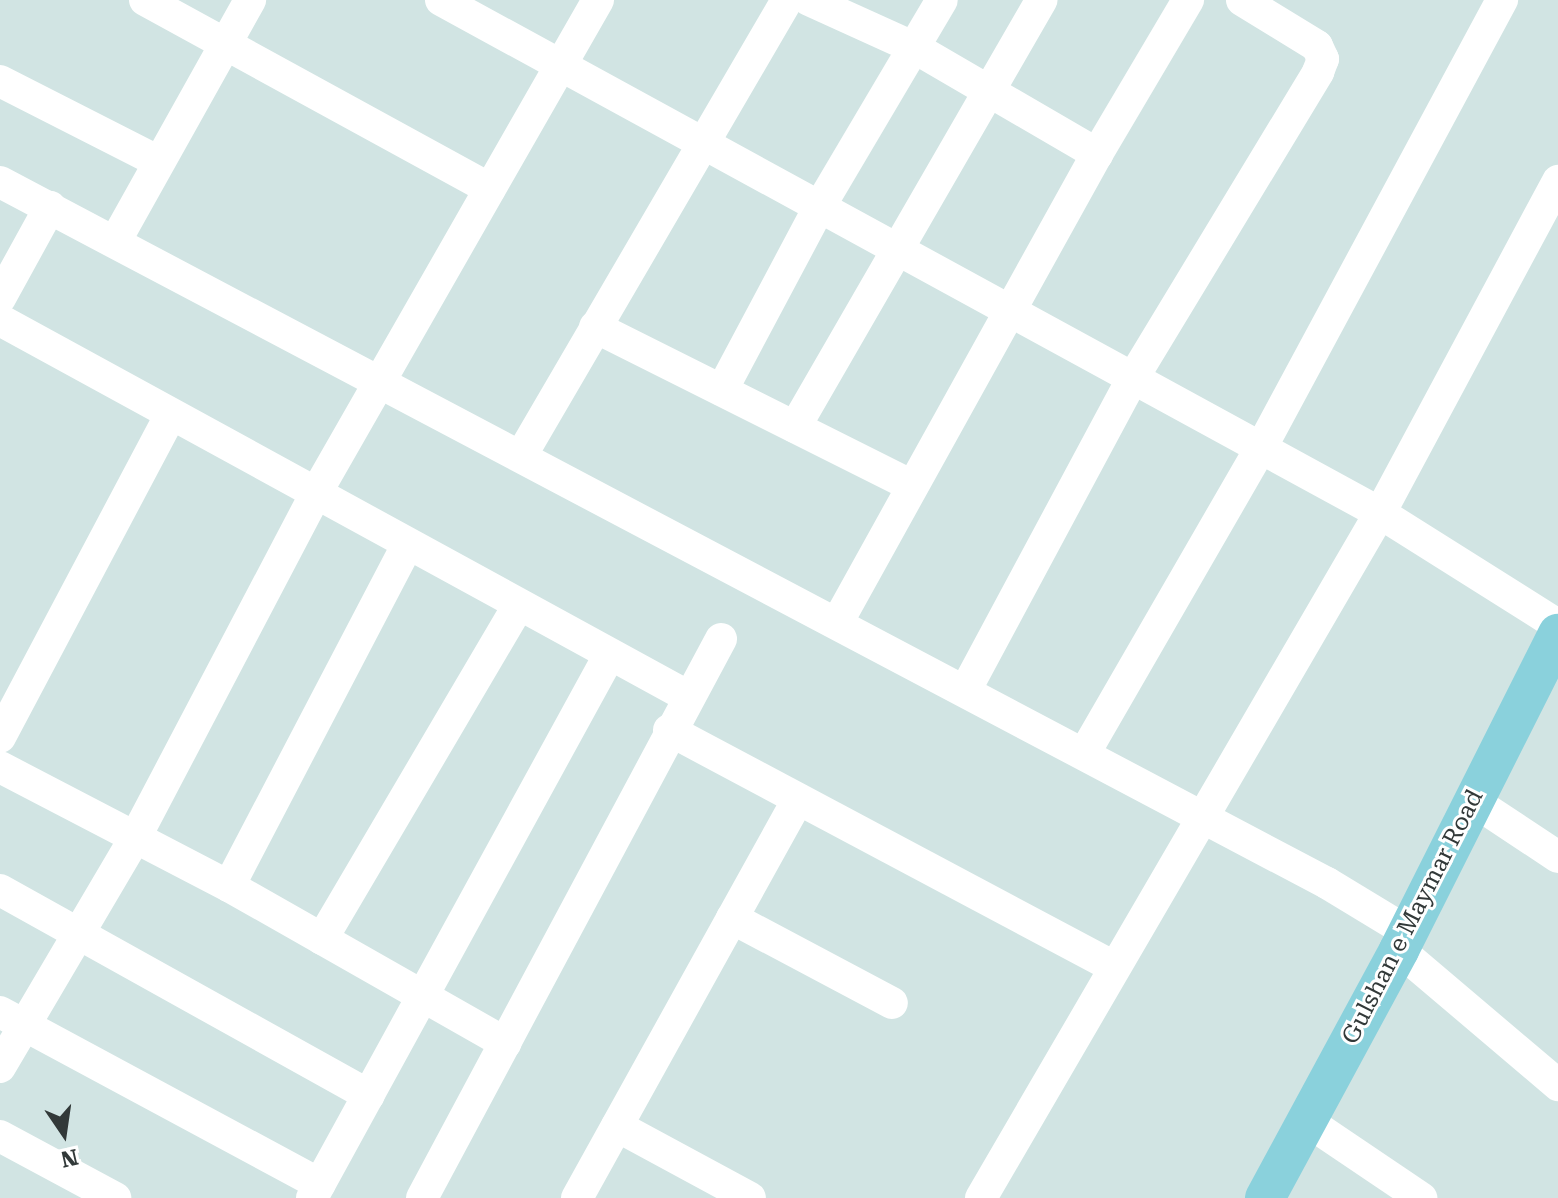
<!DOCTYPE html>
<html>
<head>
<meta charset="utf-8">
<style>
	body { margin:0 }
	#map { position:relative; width:1558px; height:1198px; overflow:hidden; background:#d1e4e3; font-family:"Roboto Serif",serif }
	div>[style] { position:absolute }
	.minor>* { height:32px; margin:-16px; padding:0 16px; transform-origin:16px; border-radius:16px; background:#fff }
	.major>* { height:40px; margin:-20px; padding:0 20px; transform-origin:20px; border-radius:20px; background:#8ad1dc }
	span { translate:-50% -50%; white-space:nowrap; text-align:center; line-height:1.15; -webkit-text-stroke:6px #fff; paint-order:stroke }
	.street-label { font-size:24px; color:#323939 }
	.north { position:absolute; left:24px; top:1094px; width:80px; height:80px; -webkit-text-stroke:6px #fff; paint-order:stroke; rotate:167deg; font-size:22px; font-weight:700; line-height:32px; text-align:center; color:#323939 }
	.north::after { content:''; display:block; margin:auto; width:28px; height:36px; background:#323939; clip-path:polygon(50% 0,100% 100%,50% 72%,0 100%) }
</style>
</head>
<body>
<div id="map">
	<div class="minor">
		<i style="left:145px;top:0;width:393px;rotate:28.7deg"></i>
		<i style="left:441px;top:0;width:1070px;rotate:28.65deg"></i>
		<i style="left:1380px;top:513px;width:210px;rotate:32.2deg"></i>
		<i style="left:809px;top:0;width:116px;rotate:24.4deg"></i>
		<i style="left:915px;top:48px;width:211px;rotate:30.2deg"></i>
		<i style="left:0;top:81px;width:178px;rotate:27deg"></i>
		<i style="left:0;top:182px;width:1501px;rotate:27.85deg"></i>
		<i style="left:1327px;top:883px;width:95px;rotate:31.2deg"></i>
		<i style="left:116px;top:240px;width:275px;rotate:-60.8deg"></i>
		<i style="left:0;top:298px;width:104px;rotate:-61.2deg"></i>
		<i style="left:0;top:320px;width:785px;rotate:28.69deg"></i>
		<i style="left:595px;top:327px;width:355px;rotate:26.6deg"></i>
		<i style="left:722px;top:390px;width:208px;rotate:-62deg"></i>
		<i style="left:820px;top:206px;width:239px;rotate:-59.4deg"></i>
		<i style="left:795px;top:427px;width:493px;rotate:-60deg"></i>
		<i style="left:521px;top:456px;width:528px;rotate:-59.74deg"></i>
		<i style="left:837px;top:623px;width:536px;rotate:-61deg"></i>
		<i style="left:1097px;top:154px;width:179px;rotate:-59.4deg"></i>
		<i style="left:965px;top:691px;width:355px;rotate:-61.8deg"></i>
		<i style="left:1133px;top:378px;width:358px;rotate:-58.8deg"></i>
		<i style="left:1318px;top:72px;width:14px;rotate:-69deg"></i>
		<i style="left:1323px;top:59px;width:14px;rotate:-115deg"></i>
		<i style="left:1317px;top:46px;width:88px;rotate:-148.5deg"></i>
		<i style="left:669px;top:730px;width:504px;rotate:28.04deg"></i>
		<i style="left:0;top:737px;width:365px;rotate:-62.1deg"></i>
		<i style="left:1084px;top:754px;width:354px;rotate:-60deg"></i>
		<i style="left:1261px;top:448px;width:509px;rotate:-61.72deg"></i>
		<i style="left:0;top:767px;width:258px;rotate:27.5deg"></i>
		<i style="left:229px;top:886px;width:385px;rotate:-62.4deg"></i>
		<i style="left:1472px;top:800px;width:103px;rotate:33.5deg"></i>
		<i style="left:229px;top:886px;width:318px;rotate:29.6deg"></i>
		<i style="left:0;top:890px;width:422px;rotate:29.1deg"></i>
		<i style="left:732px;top:918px;width:181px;rotate:28deg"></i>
		<i style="left:322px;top:939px;width:388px;rotate:-59.5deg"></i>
		<i style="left:1399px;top:950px;width:209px;rotate:40.3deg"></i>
		<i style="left:0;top:1012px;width:363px;rotate:28.3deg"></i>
		<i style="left:0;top:1067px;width:266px;rotate:-59.5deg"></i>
		<i style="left:135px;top:838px;width:390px;rotate:-62.3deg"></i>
		<i style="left:316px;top:493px;width:568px;rotate:-60.23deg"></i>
		<i style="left:1307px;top:1121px;width:138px;rotate:34deg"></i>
		<i style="left:617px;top:1126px;width:151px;rotate:28.4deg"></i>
		<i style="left:0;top:1136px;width:131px;rotate:28.3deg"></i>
		<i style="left:312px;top:1198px;width:620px;rotate:-61.29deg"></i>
		<i style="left:422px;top:1198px;width:634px;rotate:-61.86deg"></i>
		<i style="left:577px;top:1198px;width:456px;rotate:-61deg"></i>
		<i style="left:981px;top:1198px;width:793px;rotate:-59.78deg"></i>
		<i style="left:1380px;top:513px;width:377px;rotate:-61.8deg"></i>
	</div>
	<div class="major">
		<i style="left:1265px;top:1198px;width:282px;rotate:-61.6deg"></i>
		<i style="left:1399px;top:950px;width:354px;rotate:-63.3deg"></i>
	</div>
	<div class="street-label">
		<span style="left:1413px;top:917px;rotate:-63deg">Gulshan e Maymar Road</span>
	</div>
	<div class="north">N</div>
</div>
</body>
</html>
